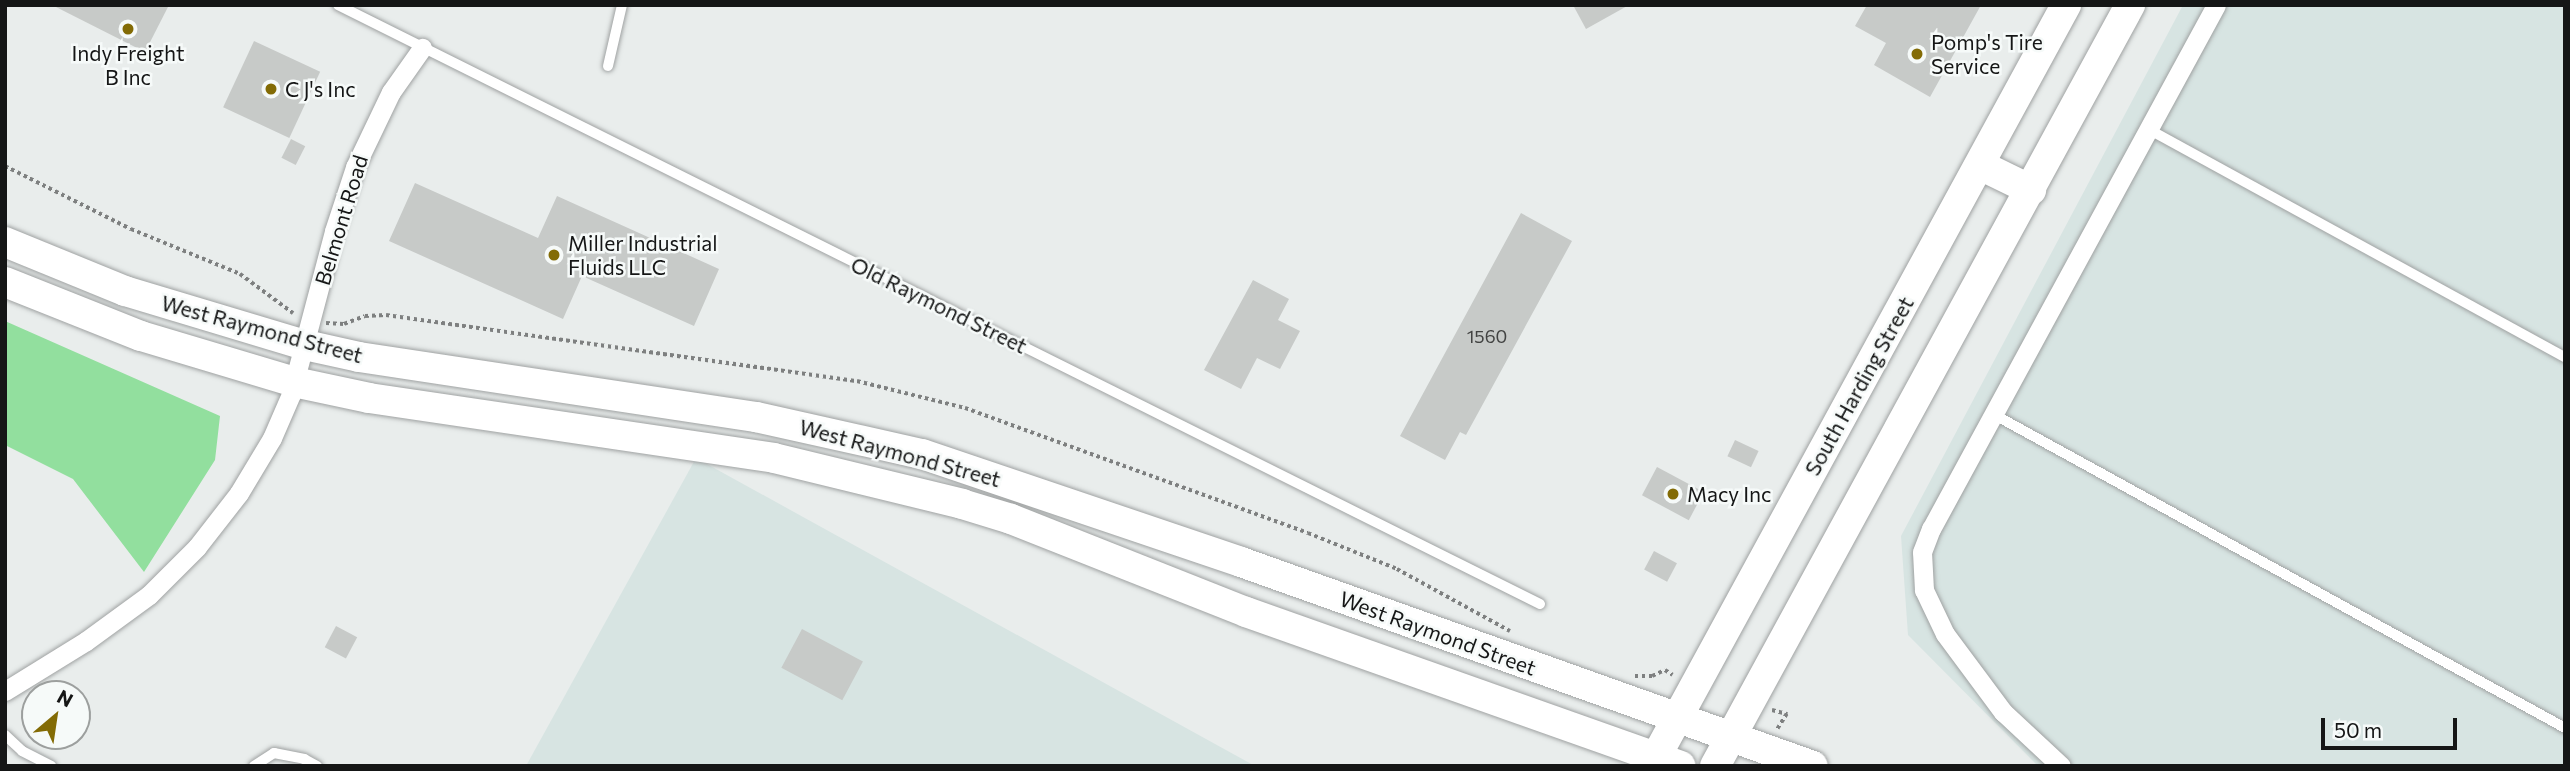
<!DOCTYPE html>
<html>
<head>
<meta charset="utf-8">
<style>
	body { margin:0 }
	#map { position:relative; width:2570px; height:771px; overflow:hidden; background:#e9edec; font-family:Commissioner,sans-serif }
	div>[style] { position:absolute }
	.built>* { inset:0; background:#d7e4e2 }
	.green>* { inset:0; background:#92df9e }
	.building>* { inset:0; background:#c7cac8; transform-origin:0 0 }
	.path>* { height:3.5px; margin-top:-1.75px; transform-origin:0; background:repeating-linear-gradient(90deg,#7e8080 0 3.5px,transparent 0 7px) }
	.roads { filter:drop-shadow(0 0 2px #9fa2a2) drop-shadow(0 0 2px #9fa2a2) }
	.service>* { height:10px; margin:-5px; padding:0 5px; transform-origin:5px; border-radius:5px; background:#fff }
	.minor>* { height:19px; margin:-9.5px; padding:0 9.5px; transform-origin:9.5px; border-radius:9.5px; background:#fff }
	.primary>* { height:30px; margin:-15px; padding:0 15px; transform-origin:15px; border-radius:15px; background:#fff }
	.dots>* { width:19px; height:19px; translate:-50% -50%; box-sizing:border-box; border:4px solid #f6faf9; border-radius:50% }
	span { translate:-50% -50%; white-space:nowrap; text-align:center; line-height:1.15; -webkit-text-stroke:5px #f6faf9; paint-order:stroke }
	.number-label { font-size:18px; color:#424342 }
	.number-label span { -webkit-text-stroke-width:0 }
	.poi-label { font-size:21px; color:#151616 }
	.left { translate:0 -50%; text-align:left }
	.street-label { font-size:21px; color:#151616 }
	.frame { position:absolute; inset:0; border:7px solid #151616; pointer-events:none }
	.north { position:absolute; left:21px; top:680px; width:70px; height:70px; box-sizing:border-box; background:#f6faf9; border:2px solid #9c9f9e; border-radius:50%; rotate:29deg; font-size:19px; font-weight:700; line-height:28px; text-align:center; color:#151616 }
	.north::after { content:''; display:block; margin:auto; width:24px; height:32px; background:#836b05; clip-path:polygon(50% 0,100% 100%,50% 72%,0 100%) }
	.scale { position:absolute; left:2321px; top:718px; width:136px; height:32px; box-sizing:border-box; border:4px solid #151616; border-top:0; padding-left:9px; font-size:21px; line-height:24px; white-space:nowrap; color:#151616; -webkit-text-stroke:5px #f6faf9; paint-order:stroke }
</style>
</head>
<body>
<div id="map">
	<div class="built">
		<i style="clip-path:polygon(2183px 5px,2565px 5px,2565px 766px,2038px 766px,1908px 635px,1901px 536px)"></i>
		<i style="clip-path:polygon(696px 458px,1255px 766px,526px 766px)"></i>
	</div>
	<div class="green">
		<i style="clip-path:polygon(5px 321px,220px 416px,215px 460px,144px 572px,73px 479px,5px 445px)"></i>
	</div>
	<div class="building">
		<i style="clip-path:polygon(52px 5px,169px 5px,145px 52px)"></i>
		<i style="clip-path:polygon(1573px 5px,1629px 5px,1586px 29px)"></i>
		<i style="clip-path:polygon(1867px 5px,1981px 5px,1930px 97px,1874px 65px,1886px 43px,1855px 26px)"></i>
		<i style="left:254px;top:41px;width:73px;height:73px;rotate:25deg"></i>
		<i style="left:291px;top:139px;width:16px;height:21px;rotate:27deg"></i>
		<i style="clip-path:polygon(415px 183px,538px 238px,557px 196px,719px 269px,694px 326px,582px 276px,563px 319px,389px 241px)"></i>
		<i style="clip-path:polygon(1521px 213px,1572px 241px,1466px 435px,1460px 432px,1445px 460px,1400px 436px)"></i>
		<i style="clip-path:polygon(1253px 280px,1289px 299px,1278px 320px,1300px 331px,1280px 369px,1257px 358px,1241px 389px,1204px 370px)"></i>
		<i style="left:1735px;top:440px;width:26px;height:18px;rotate:25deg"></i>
		<i style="left:1657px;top:467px;width:53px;height:32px;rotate:28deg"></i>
		<i style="left:1654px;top:551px;width:26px;height:21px;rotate:28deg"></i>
		<i style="left:336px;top:626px;width:24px;height:24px;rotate:28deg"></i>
		<i style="left:802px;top:629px;width:69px;height:44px;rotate:28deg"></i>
	</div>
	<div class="path">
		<i style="left:5px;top:166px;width:141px;rotate:26.6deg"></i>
		<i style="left:131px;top:229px;width:118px;rotate:22.4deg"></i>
		<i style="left:240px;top:274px;width:66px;rotate:36.3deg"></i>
		<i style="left:326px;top:323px;width:18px;rotate:3deg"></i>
		<i style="left:344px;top:324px;width:22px;rotate:-21deg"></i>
		<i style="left:365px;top:316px;width:21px;rotate:-3deg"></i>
		<i style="left:386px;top:315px;width:476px;rotate:8deg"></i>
		<i style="left:857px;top:381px;width:111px;rotate:14deg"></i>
		<i style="left:965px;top:408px;width:365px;rotate:20deg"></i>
		<i style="left:1308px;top:533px;width:96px;rotate:22deg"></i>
		<i style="left:1397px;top:569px;width:129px;rotate:28.8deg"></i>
		<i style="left:1635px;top:676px;width:17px"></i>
		<i style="left:1652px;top:676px;width:14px;rotate:-25deg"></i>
		<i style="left:1665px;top:670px;width:9px;rotate:32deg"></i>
		<i style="left:1772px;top:710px;width:16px;rotate:15deg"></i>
		<i style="left:1787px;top:714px;width:19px;rotate:122deg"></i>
	</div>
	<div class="roads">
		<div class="service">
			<i style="left:338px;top:5px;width:1343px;rotate:26.49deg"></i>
			<i style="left:608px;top:66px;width:63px;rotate:-77.1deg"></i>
			<i style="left:2150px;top:130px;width:473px;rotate:28.7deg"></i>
			<i style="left:1993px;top:414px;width:653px;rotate:28.76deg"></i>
			<i style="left:5px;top:735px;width:23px;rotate:43deg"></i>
			<i style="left:22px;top:751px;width:33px;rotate:27deg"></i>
			<i style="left:254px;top:766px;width:24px;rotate:-33deg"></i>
			<i style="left:274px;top:753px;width:31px;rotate:11deg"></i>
			<i style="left:304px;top:759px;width:15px;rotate:28deg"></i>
		</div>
		<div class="minor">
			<i style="left:5px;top:691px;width:95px;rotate:-31.7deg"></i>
			<i style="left:86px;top:641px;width:78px;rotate:-36.1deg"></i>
			<i style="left:149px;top:595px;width:68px;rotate:-45deg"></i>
			<i style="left:197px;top:547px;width:68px;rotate:-52.1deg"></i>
			<i style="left:239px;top:493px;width:64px;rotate:-59deg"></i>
			<i style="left:272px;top:438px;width:48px;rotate:-66.6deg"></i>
			<i style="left:291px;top:394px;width:169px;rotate:-75.2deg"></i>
			<i style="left:334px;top:231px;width:67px;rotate:-71.8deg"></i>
			<i style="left:355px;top:167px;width:83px;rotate:-64.4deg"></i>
			<i style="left:391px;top:92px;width:54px;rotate:-54.8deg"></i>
			<i style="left:2061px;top:766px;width:79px;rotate:-137deg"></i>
			<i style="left:2003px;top:712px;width:97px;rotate:-126.6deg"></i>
			<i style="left:1945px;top:634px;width:49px;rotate:-115.5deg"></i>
			<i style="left:1924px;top:590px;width:38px;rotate:-93deg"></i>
			<i style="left:1922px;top:552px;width:25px;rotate:-69deg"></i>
			<i style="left:1931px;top:529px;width:596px;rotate:-61.46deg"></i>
		</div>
		<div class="primary">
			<i style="left:1980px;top:165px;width:57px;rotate:26.1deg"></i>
			<i style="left:5px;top:242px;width:130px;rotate:22.2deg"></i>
			<i style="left:125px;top:291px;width:188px;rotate:16.7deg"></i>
			<i style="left:305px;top:345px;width:55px;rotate:12.5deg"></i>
			<i style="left:359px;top:357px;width:402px;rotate:8.6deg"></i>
			<i style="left:756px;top:417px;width:170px;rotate:12.6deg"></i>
			<i style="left:922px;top:454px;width:337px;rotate:18.7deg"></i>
			<i style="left:1241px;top:562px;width:607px;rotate:19.63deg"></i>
			<i style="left:5px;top:282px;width:146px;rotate:21.7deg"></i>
			<i style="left:141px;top:336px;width:160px;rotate:16.7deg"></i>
			<i style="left:294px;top:382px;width:77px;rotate:12deg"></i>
			<i style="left:369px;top:398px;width:409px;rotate:8.4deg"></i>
			<i style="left:774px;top:458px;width:194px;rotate:13.7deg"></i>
			<i style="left:962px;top:504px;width:51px;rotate:17deg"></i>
			<i style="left:1011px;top:519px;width:253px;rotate:21.6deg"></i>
			<i style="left:1246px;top:612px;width:461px;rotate:19.5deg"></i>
			<i style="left:1651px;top:766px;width:867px;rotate:-61.39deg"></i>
			<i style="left:1715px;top:766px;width:867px;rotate:-61.39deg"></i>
		</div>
	</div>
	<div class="dots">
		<i style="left:128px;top:29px;background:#836b05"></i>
		<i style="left:1917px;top:54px;background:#836b05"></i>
		<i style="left:271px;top:89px;background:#836b05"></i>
		<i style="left:554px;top:255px;background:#836b05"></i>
		<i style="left:1673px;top:494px;background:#836b05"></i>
	</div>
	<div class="number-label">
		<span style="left:1487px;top:336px">1560</span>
	</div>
	<div class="poi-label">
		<span class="left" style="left:1931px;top:54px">Pomp's Tire<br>Service</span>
		<span style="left:128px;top:65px">Indy Freight<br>B Inc</span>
		<span class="left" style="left:285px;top:89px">C J's Inc</span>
		<span class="left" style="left:568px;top:255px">Miller Industrial<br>Fluids LLC</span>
		<span class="left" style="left:1687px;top:494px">Macy Inc</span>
	</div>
	<div class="street-label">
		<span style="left:341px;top:220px;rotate:-73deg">Belmont Road</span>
		<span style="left:939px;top:305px;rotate:26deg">Old Raymond Street</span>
		<span style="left:262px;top:329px;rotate:15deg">West Raymond Street</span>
		<span style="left:1859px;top:386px;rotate:-61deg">South Harding Street</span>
		<span style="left:900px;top:453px;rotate:15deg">West Raymond Street</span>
		<span style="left:1438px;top:633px;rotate:20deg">West Raymond Street</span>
	</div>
	<div class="frame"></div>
	<div class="north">N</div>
	<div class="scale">50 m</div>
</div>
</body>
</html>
